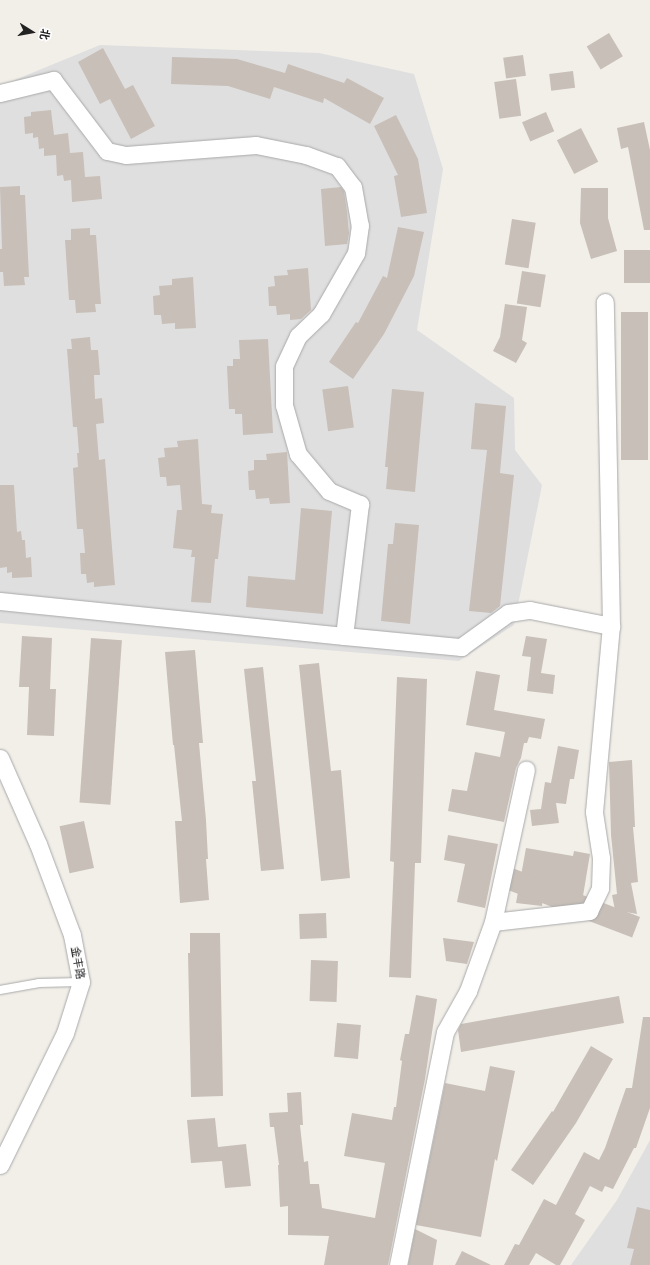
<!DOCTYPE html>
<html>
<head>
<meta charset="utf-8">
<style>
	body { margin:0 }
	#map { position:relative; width:650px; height:1265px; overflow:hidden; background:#f2efe9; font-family:"Varela Round","Noto Sans SC",sans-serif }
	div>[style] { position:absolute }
	.residential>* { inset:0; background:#e0dfdf }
	.building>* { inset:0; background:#c7bfb8; transform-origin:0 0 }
	.roads { filter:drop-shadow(0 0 1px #a9a9a9) drop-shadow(0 0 1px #a9a9a9) }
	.service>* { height:8px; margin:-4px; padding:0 4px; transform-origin:4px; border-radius:4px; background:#fff }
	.minor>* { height:17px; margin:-8.5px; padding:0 8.5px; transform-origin:8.5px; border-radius:8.5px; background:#fff }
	span { translate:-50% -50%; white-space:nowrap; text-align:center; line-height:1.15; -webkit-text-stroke:3px #fff; paint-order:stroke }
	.street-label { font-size:11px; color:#222 }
	.north { position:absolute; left:12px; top:12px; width:40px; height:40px; -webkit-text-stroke:3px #fff; paint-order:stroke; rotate:101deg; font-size:11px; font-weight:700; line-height:16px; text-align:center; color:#222 }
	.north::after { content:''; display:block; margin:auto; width:14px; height:18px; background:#222; clip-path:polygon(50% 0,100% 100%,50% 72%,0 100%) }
</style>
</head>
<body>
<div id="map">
	<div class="residential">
		<i style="clip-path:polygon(100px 45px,319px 53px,414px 74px,443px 169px,417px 330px,514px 398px,515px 450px,542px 485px,514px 625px,459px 661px,0 623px,0 86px)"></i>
		<i style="clip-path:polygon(650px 1140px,650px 1265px,571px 1265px,617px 1200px)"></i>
	</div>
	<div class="building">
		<i style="left:609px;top:33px;width:27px;height:26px;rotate:59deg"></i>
		<i style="clip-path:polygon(103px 48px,125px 89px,133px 85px,155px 126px,131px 139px,110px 99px,100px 104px,78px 62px)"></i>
		<i style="left:523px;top:55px;width:21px;height:20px;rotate:82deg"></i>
		<i style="clip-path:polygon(172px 57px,237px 59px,285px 73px,288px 64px,344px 83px,347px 78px,384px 98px,370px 124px,324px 98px,323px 103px,274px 87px,270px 99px,228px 86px,171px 84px)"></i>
		<i style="left:573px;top:71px;width:17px;height:24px;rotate:83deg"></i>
		<i style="left:516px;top:79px;width:37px;height:22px;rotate:82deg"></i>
		<i style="clip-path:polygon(51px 110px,54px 135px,68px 133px,70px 153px,83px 152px,85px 177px,100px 176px,102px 199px,72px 202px,71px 180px,64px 181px,63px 175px,57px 176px,56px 155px,44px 156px,44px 148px,39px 149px,38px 137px,33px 138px,33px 133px,25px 134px,24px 117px,31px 116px,31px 112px)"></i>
		<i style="left:546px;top:112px;width:21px;height:26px;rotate:67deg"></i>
		<i style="clip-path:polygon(396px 115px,418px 159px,427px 213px,401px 217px,394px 176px,398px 175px,374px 126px)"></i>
		<i style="clip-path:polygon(644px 122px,650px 150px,650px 230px,644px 230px,628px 147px,621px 149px,617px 128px)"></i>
		<i style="left:581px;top:128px;width:38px;height:27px;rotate:63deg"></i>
		<i style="clip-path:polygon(20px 186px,20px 195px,25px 195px,29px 277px,24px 277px,25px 285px,4px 286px,3px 272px,0 272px,0 249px,2px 249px,0 187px)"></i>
		<i style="clip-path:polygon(341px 187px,344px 191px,347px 212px,349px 233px,347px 244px,325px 246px,321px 189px)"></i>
		<i style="clip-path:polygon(581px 188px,608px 188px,608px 218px,617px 251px,591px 259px,580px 223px)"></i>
		<i style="left:512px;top:219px;width:24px;height:46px;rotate:9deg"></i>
		<i style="clip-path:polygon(398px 227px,424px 232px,414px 276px,384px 334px,353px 379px,329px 362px,356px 322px,358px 323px,383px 276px,387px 278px)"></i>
		<i style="clip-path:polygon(90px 228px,90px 235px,96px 235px,101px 304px,95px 304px,96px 312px,76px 313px,75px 300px,69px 300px,65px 240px,71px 240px,71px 229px)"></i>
		<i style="left:624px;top:250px;width:26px;height:33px"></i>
		<i style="clip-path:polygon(308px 268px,311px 310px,301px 319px,290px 320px,290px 314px,277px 315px,276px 306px,269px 306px,268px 287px,275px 286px,274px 276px,288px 275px,287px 270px)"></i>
		<i style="left:522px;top:271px;width:24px;height:33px;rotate:9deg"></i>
		<i style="clip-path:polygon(193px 277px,196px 328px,175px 329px,175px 323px,162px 324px,161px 315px,154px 315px,153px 296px,160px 295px,159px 286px,172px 285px,172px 279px)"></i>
		<i style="clip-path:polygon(505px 304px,527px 307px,522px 340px,527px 343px,516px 363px,493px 351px,500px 337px)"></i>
		<i style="left:621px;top:312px;width:27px;height:148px"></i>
		<i style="clip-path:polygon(90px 337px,91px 350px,98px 350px,100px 375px,94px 375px,95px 399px,102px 398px,104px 423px,96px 424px,99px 460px,105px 459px,115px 585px,94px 587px,94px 582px,87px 583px,86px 574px,81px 574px,80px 553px,85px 553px,83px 529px,77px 529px,73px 468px,78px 467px,77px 453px,79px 453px,77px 427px,73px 427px,67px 349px,72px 349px,71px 339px)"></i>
		<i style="clip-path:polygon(268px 339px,273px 433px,243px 435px,242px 414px,235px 414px,235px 409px,229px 409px,227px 366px,233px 366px,233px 359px,240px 359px,239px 340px)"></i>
		<i style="left:348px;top:386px;width:42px;height:26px;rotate:82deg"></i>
		<i style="clip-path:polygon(392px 389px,424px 392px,415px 492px,386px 489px,388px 467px,385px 467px)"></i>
		<i style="clip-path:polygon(475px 403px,506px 406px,500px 473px,514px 475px,500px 606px,491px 613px,469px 611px,487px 450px,471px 449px)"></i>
		<i style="clip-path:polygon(198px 439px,202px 504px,212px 505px,211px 513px,223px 514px,218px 559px,215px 559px,211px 603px,191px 602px,195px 557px,191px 557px,192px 550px,173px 548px,177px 510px,182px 510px,180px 485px,167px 486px,166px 477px,160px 477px,158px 458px,165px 457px,164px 448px,178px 447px,177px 441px)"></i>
		<i style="clip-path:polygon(287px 452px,290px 503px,270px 504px,269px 498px,256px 499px,255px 490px,249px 490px,248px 471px,254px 470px,254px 460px,267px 460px,266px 454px)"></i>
		<i style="clip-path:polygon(0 485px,14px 485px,17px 532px,21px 531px,22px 540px,25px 540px,26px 558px,31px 557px,32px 577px,12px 578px,12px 572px,7px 573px,7px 567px,0 568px)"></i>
		<i style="clip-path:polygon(301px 508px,332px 511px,323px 614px,246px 607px,248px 576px,295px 580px)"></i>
		<i style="clip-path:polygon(395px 523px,419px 525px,410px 624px,381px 621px,388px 544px,393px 544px)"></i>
		<i style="clip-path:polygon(22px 636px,52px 638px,50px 689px,56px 689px,54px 736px,27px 735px,29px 687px,19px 687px)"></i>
		<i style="clip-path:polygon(526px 636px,547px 639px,541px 673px,555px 675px,553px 694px,527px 691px,531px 657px,522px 656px)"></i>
		<i style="left:91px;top:638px;width:31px;height:165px;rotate:4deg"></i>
		<i style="clip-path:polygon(195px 650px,203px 743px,199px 743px,206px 820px,208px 859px,206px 859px,209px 900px,180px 903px,175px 821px,182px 821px,174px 745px,173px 745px,165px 652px)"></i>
		<i style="clip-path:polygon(319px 663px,331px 771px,341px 770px,350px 878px,321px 881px,299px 665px)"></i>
		<i style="clip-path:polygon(263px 667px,284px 869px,261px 871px,252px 781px,256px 781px,244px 669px)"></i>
		<i style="clip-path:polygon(476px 671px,500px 675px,494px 710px,545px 719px,541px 739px,529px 737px,527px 743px,524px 743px,521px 758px,516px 768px,504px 822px,448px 811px,452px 789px,467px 791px,475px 752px,500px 757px,505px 732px,466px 725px)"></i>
		<i style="clip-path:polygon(397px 677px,427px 679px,421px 863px,415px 863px,411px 978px,389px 977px,394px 862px,390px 861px)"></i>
		<i style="clip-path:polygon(558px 746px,579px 750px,574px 779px,570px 779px,566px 804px,556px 803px,559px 823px,532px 826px,530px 810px,541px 809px,545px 782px,551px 783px)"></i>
		<i style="clip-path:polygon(632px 760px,635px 827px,633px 827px,638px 882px,631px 883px,637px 914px,615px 910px,612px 895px,617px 894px,611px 835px,609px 762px)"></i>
		<i style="left:84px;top:821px;width:48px;height:25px;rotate:78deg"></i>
		<i style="clip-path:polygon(448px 835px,498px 844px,485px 908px,457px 902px,465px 864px,444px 860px)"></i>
		<i style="clip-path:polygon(526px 848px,573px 856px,574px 851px,590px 854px,582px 902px,574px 903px,543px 897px,542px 906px,516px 903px)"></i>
		<i style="left:326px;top:913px;width:25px;height:27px;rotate:88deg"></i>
		<i style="left:640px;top:917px;width:22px;height:141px;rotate:111deg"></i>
		<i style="clip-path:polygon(190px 933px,220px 933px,223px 1096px,191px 1097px,188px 953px,190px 953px)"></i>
		<i style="clip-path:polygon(443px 938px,474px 942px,467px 964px,446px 961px)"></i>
		<i style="left:311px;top:960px;width:27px;height:41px;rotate:2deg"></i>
		<i style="clip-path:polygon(416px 995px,437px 999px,425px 1079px,388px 1265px,324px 1265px,329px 1236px,288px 1235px,288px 1206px,280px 1207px,278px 1165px,279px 1165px,274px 1127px,270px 1127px,269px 1113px,288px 1112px,287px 1093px,301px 1092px,303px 1125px,300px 1125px,304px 1162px,308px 1161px,310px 1184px,319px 1184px,322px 1208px,375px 1218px,385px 1163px,344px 1156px,352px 1113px,392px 1120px,394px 1107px,396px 1107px,402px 1061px,400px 1060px,405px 1034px,409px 1034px)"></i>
		<i style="clip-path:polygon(619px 996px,624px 1023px,461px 1052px,458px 1030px,461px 1024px)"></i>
		<i style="clip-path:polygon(643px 1017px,650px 1017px,650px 1108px,636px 1148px,634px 1148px,613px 1189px,605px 1186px,602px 1192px,590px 1186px,575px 1214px,585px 1220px,560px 1265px,556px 1265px,536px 1253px,529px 1265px,504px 1265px,515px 1244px,519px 1245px,544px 1199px,556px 1205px,584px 1152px,599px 1160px,605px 1148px,626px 1088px,632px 1088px)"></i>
		<i style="left:337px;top:1023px;width:24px;height:34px;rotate:5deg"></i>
		<i style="clip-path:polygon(591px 1046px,613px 1059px,576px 1123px,533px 1185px,511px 1170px,552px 1111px,553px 1112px)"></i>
		<i style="clip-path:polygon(490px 1066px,515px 1071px,497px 1161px,495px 1159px,481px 1237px,416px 1225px,445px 1083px,485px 1091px)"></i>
		<i style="clip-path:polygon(215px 1118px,218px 1147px,246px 1144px,251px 1186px,225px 1188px,222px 1161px,191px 1163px,187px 1120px)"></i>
		<i style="clip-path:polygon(637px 1207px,650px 1210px,650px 1265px,630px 1265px,634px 1249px,627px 1248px)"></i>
		<i style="clip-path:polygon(415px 1229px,437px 1240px,433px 1265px,408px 1265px)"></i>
		<i style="clip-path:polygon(462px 1251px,491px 1265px,455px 1265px)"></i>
	</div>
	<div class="roads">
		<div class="service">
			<i style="left:0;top:990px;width:40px;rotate:-10deg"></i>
			<i style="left:39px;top:983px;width:42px;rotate:-1.4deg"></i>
		</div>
		<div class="minor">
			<i style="left:0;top:93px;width:55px;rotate:-13.8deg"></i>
			<i style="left:53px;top:80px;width:89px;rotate:52.7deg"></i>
			<i style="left:107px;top:151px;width:19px;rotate:12deg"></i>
			<i style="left:126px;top:155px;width:130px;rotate:-4.4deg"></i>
			<i style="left:256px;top:145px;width:51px;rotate:11.3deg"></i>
			<i style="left:306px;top:155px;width:33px;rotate:20deg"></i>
			<i style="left:337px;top:166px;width:26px;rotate:53deg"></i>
			<i style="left:353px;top:187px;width:39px;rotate:80deg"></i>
			<i style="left:360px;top:225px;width:28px;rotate:98deg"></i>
			<i style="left:356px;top:253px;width:70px;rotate:119.8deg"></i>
			<i style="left:321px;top:314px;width:32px;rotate:136deg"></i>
			<i style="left:298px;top:336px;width:33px;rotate:115deg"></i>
			<i style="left:284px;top:366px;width:39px;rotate:90deg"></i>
			<i style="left:284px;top:405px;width:51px;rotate:74.1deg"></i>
			<i style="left:298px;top:454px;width:48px;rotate:50deg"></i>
			<i style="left:329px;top:491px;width:34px;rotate:23deg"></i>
			<i style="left:360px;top:504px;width:133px;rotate:96.9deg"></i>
			<i style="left:0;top:601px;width:346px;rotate:5.8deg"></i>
			<i style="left:344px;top:636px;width:118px;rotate:5.4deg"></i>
			<i style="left:461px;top:647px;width:58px;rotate:-35.9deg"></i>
			<i style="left:508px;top:613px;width:22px;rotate:-8deg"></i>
			<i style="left:530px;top:610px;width:83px;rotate:11.2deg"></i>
			<i style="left:0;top:758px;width:94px;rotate:66.2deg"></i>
			<i style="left:38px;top:844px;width:97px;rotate:69.5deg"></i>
			<i style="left:72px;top:935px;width:48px;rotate:79.2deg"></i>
			<i style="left:81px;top:982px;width:53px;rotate:107.4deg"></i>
			<i style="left:65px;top:1033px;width:147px;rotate:116.2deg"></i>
			<i style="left:493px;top:922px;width:156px;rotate:-77.8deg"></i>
			<i style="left:398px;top:1265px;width:238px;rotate:-78.6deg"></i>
			<i style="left:445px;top:1032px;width:47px;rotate:-60.7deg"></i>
			<i style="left:468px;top:991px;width:73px;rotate:-70.1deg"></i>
			<i style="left:493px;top:922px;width:97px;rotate:-6.5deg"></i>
			<i style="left:589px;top:911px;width:25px;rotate:-64deg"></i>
			<i style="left:600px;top:888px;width:30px;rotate:-88deg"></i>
			<i style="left:601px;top:858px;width:47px;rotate:-98.7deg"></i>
			<i style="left:594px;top:812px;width:187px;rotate:-84.8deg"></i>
			<i style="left:611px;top:626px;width:324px;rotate:-91.1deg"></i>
		</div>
	</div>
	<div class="street-label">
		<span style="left:77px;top:963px;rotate:80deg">金丰路</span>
	</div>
	<div class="north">北</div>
</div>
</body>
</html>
